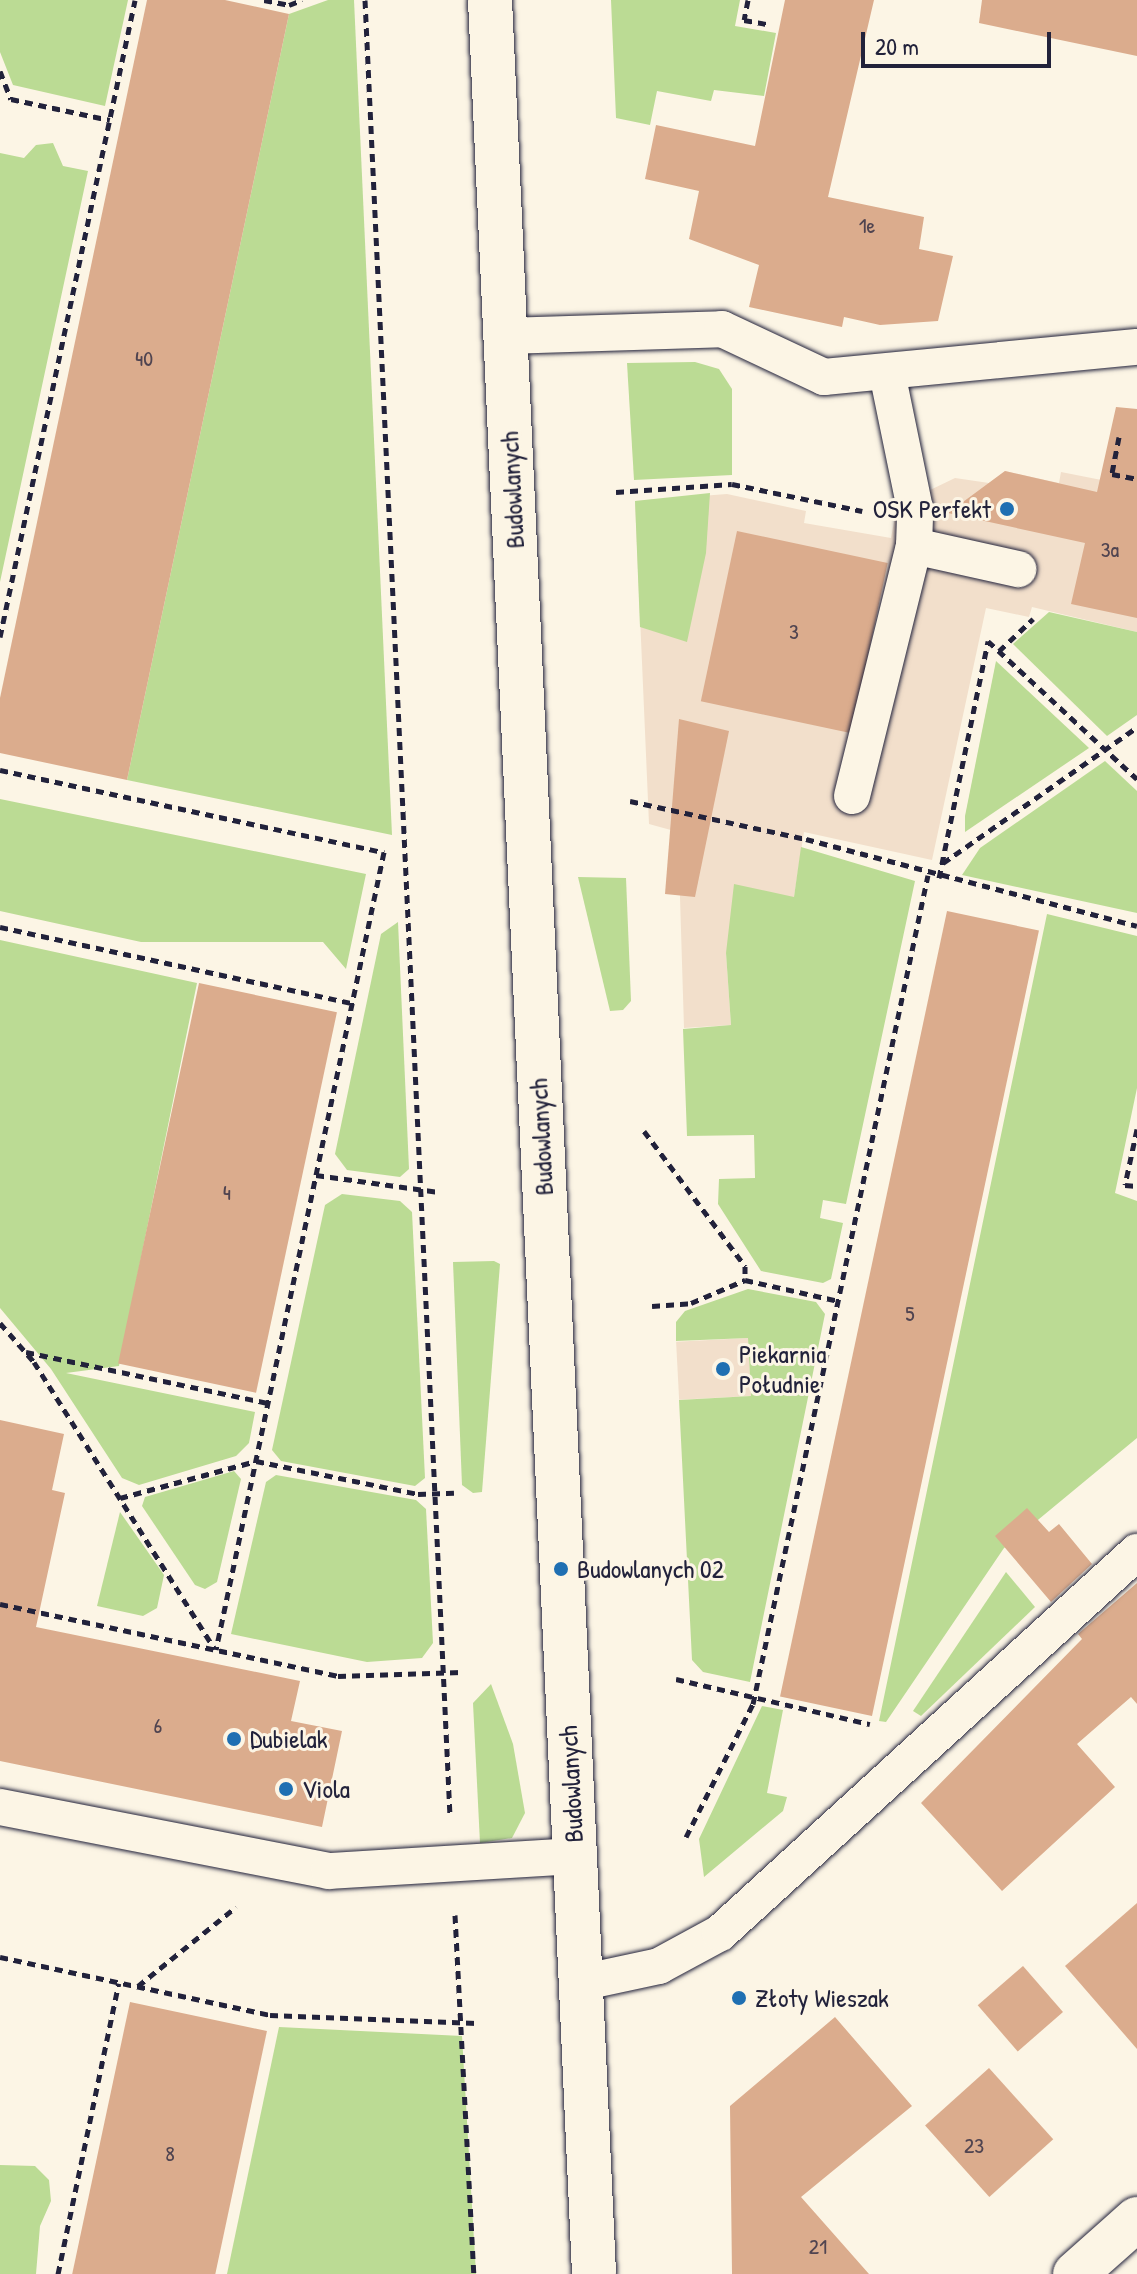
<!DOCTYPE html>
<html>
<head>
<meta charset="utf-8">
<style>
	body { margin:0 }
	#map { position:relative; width:1137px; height:2274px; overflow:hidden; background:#fcf5e5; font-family:"Patrick Hand",sans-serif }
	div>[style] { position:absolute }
	.built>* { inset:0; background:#f2dfcb; transform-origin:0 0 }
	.green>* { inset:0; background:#bbdb94 }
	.building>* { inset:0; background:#dbac8d; transform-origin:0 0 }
	.path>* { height:5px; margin-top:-2.5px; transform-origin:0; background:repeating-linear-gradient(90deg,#22223b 0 8px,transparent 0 14px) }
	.roads { filter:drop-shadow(0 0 2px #22223b) drop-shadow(0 0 2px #22223b) }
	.service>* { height:36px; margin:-18px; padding:0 18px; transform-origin:18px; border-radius:18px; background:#fcf5e5 }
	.minor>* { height:44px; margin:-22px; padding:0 22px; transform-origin:22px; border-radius:22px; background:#fcf5e5 }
	.tertiary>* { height:44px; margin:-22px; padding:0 22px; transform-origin:22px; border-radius:22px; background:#fcf5e5 }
	.dots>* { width:22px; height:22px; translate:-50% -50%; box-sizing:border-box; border:4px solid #fcf5e5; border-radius:50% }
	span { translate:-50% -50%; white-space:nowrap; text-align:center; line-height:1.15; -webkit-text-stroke:6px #fcf5e5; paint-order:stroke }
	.number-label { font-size:22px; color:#504450 }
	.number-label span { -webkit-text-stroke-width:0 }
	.street-label { font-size:26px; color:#22223b }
	.poi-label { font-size:26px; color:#22223b }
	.right { translate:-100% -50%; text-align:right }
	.left { translate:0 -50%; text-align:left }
	.scale { position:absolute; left:861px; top:32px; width:190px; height:36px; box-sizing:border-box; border:4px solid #22223b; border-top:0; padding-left:10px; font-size:24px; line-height:28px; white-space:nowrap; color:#22223b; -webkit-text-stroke:6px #fcf5e5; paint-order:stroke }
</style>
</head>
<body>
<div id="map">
	<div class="built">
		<i style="clip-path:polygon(1005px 471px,1059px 483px,1061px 472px,1137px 487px,1137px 632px,1032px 607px,1029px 617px,986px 608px,932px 860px,804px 832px,794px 897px,726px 953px,731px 1025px,684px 1028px,678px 832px,649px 824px,635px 501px,727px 494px,806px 511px,804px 523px,891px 538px,897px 506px,955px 478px,989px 483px)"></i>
		<i style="left:748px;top:1338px;width:58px;height:72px;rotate:87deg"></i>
	</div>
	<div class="green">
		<i style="clip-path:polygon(0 0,128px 0,105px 106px,13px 85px,0 52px)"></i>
		<i style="clip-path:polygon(328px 0,354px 0,392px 835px,127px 780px,289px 14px)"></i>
		<i style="clip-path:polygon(611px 0,740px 0,735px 26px,776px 33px,764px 96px,714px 90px,711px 101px,657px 91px,650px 125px,616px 118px)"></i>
		<i style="clip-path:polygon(53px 143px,63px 166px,88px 171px,0 582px,0 153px,24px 158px,36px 145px)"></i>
		<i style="clip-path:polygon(695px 362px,719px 369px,732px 389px,732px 475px,634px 480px,627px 363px)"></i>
		<i style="clip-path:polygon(710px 493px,706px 553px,687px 642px,640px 627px,635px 501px)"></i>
		<i style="clip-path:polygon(1049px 612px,1137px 632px,1137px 715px,1107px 736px,1013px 644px)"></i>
		<i style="clip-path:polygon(996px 661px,1089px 748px,965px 832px,965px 816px)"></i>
		<i style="clip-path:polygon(1105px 761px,1137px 791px,1137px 913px,962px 875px,980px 848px)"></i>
		<i style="clip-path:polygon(0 799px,366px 874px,346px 969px,323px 942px,141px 942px,0 911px)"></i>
		<i style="clip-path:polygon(801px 847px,915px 881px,846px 1204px,823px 1200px,820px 1218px,843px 1223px,831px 1279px,823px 1283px,761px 1271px,718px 1204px,719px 1179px,755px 1178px,754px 1135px,687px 1136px,683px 1029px,731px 1025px,726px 953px,734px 884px,794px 897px)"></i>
		<i style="clip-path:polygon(578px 877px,626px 878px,631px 1001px,623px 1010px,610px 1011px)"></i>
		<i style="clip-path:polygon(1047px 914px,1137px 936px,1137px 1088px,1115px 1193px,1137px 1201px,1137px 1438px,1004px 1548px,886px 1722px,879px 1721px)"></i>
		<i style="clip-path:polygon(398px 922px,409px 1169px,400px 1177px,347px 1170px,335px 1154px,381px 934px)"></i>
		<i style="clip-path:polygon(0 940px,197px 983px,119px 1366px,66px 1373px,255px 1412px,249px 1443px,236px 1456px,139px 1485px,122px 1478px,51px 1369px,0 1308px)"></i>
		<i style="clip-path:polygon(342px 1194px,400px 1201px,412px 1212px,425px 1478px,415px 1486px,281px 1461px,272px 1450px,325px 1205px)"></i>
		<i style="clip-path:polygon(494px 1261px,500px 1264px,482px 1492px,473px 1493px,462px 1485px,453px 1262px)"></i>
		<i style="clip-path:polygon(748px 1289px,816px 1302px,825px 1314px,750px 1682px,703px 1672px,692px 1660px,679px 1400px,751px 1396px,748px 1338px,676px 1341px,676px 1322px,685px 1311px)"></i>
		<i style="clip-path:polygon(234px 1471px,241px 1479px,217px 1582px,205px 1589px,195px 1585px,142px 1506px,145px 1497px)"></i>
		<i style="clip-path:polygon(276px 1475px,416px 1500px,426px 1509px,433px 1643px,422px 1658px,367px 1662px,231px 1634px,266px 1482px)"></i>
		<i style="clip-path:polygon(120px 1512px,164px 1575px,157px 1608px,143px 1616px,97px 1606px)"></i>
		<i style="clip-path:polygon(1006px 1572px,1035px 1607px,921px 1716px,913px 1711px)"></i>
		<i style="clip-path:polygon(491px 1684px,513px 1744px,525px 1813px,512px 1838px,480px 1843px,473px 1703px)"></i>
		<i style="clip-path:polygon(762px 1706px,783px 1710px,767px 1793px,787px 1797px,783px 1811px,704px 1877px,699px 1839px)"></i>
		<i style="clip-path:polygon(279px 2027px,462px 2036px,476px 2274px,227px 2274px)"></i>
		<i style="clip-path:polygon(0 2165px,35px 2166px,49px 2180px,51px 2201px,40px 2226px,36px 2274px,0 2274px)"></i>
	</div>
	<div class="building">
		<i style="clip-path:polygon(147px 0,225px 0,289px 14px,127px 780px,0 753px,0 698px)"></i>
		<i style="clip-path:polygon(785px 0,874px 0,828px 197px,924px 217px,919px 249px,953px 256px,938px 321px,880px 325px,844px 317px,842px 327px,749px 307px,759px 265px,689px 239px,699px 191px,645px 179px,656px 125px,755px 146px)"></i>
		<i style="clip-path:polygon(982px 0,1137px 0,1137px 56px,979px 23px)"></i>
		<i style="clip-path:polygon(1116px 407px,1137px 409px,1137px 618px,1071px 604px,1085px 543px,948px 513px,1005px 471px,1097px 492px)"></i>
		<i style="left:737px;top:531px;width:154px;height:174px;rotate:12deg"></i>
		<i style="clip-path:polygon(679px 719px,729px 731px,695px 897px,665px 894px)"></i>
		<i style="left:947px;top:911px;width:94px;height:803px;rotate:12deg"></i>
		<i style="left:199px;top:983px;width:141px;height:389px;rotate:12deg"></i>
		<i style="clip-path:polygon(0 1420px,64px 1434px,52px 1490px,65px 1493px,36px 1627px,300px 1681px,291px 1721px,342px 1731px,322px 1827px,0 1761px)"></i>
		<i style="clip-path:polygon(1027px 1508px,1049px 1532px,1059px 1524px,1092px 1564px,1051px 1602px,995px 1536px)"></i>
		<i style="clip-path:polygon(1137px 1583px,1137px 1704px,1131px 1697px,1077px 1744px,1115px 1787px,1002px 1891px,921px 1803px,1082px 1639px,1078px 1634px)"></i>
		<i style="clip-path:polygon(1137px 1903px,1137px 2049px,1065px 1966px)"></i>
		<i style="left:1023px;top:1966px;width:61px;height:60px;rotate:49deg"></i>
		<i style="left:130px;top:2002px;width:140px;height:278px;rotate:12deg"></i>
		<i style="clip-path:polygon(835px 2017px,912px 2106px,801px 2197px,869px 2274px,732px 2274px,730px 2106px)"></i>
		<i style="left:989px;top:2068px;width:96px;height:86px;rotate:48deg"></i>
	</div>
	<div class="path">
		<i style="left:264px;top:0;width:25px;rotate:11deg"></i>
		<i style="left:289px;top:5px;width:14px;rotate:-21deg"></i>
		<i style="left:365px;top:0;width:1815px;rotate:87.32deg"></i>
		<i style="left:748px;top:0;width:20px;rotate:101deg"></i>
		<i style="left:744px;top:20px;width:27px;rotate:10deg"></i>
		<i style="left:0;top:71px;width:30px;rotate:69deg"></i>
		<i style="left:11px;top:99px;width:101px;rotate:12deg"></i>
		<i style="left:1119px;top:437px;width:38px;rotate:101deg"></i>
		<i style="left:1112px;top:474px;width:25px;rotate:11deg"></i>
		<i style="left:616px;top:492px;width:116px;rotate:-3.9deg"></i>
		<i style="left:732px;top:484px;width:133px;rotate:11.7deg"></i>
		<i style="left:0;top:637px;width:651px;rotate:-78.03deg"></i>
		<i style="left:988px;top:641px;width:203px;rotate:42.8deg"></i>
		<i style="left:999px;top:651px;width:47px;rotate:-43.3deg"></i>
		<i style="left:0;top:770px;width:393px;rotate:12.1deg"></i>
		<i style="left:384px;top:852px;width:815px;rotate:101.89deg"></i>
		<i style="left:630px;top:801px;width:180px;rotate:12.2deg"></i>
		<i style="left:806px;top:839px;width:342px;rotate:14.7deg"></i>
		<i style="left:943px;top:863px;width:237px;rotate:-35deg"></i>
		<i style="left:939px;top:878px;width:242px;rotate:-78.3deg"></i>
		<i style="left:0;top:927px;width:360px;rotate:12.2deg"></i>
		<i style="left:1137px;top:1129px;width:57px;rotate:102.1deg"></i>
		<i style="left:1125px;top:1185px;width:12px;rotate:5deg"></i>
		<i style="left:644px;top:1131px;width:169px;rotate:53.2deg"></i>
		<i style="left:745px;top:1266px;width:14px;rotate:90deg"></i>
		<i style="left:316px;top:1175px;width:124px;rotate:7.9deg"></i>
		<i style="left:652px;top:1306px;width:39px;rotate:-4deg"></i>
		<i style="left:691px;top:1303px;width:59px;rotate:-23.1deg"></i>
		<i style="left:745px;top:1280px;width:96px;rotate:12.6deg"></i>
		<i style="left:0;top:1323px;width:52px;rotate:48.9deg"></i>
		<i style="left:34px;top:1362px;width:339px;rotate:57.8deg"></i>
		<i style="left:26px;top:1352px;width:247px;rotate:11.9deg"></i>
		<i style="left:120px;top:1498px;width:141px;rotate:-15.2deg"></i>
		<i style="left:256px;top:1461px;width:165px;rotate:11.5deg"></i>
		<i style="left:418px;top:1494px;width:36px;rotate:-2deg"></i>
		<i style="left:0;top:1604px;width:346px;rotate:12deg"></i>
		<i style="left:338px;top:1676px;width:124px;rotate:-1.8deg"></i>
		<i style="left:676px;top:1679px;width:199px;rotate:13.1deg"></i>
		<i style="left:686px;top:1837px;width:149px;rotate:-63.3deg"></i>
		<i style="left:753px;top:1704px;width:847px;rotate:-78.08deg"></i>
		<i style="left:455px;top:1915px;width:360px;rotate:87deg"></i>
		<i style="left:0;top:1957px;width:276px;rotate:12.1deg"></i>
		<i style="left:270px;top:2015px;width:207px;rotate:2.2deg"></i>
		<i style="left:138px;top:1986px;width:126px;rotate:-38.9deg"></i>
		<i style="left:58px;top:2274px;width:297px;rotate:-78.2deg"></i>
	</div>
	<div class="roads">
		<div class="service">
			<i style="left:505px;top:336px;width:217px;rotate:-1.8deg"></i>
			<i style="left:722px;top:329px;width:113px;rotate:25.2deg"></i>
			<i style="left:824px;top:377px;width:314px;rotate:-5.5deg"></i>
			<i style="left:914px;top:546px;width:107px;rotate:12.5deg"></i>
			<i style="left:852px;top:796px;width:258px;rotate:-76.1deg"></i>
			<i style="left:914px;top:546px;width:37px;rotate:-88deg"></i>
			<i style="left:915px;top:509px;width:140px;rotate:-101.6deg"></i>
			<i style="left:0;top:1807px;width:335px;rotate:11deg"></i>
			<i style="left:329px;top:1871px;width:245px;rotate:-3.5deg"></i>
			<i style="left:580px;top:1983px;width:81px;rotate:-12.1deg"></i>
			<i style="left:659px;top:1966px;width:69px;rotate:-28.4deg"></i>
			<i style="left:720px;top:1933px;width:565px;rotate:-42.42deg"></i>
		</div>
		<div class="minor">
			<i style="left:1075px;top:2274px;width:83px;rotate:-41.6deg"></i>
		</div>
		<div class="tertiary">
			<i style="left:490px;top:0;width:2276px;rotate:87.38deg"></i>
		</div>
	</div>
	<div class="dots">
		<i style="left:1007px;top:509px;background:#1f6fb2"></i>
		<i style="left:723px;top:1369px;background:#1f6fb2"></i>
		<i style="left:561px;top:1569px;background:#1f6fb2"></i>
		<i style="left:234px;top:1739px;background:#1f6fb2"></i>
		<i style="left:286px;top:1789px;background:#1f6fb2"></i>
		<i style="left:739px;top:1998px;background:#1f6fb2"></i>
	</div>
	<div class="number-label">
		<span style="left:867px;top:226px">1e</span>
		<span style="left:144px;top:359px">40</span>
		<span style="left:1110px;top:550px">3a</span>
		<span style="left:794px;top:632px">3</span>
		<span style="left:227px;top:1193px">4</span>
		<span style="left:910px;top:1314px">5</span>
		<span style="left:158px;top:1726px">6</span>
		<span style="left:974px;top:2146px">23</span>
		<span style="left:170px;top:2154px">8</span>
		<span style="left:818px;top:2247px">21</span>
	</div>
	<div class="street-label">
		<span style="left:512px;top:490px;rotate:-93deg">Budowlanych</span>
		<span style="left:541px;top:1137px;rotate:-93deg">Budowlanych</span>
		<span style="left:571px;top:1784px;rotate:-93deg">Budowlanych</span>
	</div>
	<div class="poi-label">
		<span class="right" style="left:991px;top:509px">OSK Perfekt</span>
		<span class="left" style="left:739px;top:1369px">Piekarnia<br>Południe</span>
		<span class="left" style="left:577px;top:1569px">Budowlanych 02</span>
		<span class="left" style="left:250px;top:1739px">Dubielak</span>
		<span class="left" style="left:302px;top:1789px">Viola</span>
		<span class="left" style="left:755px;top:1998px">Złoty Wieszak</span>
	</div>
	<div class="scale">20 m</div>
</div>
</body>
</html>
